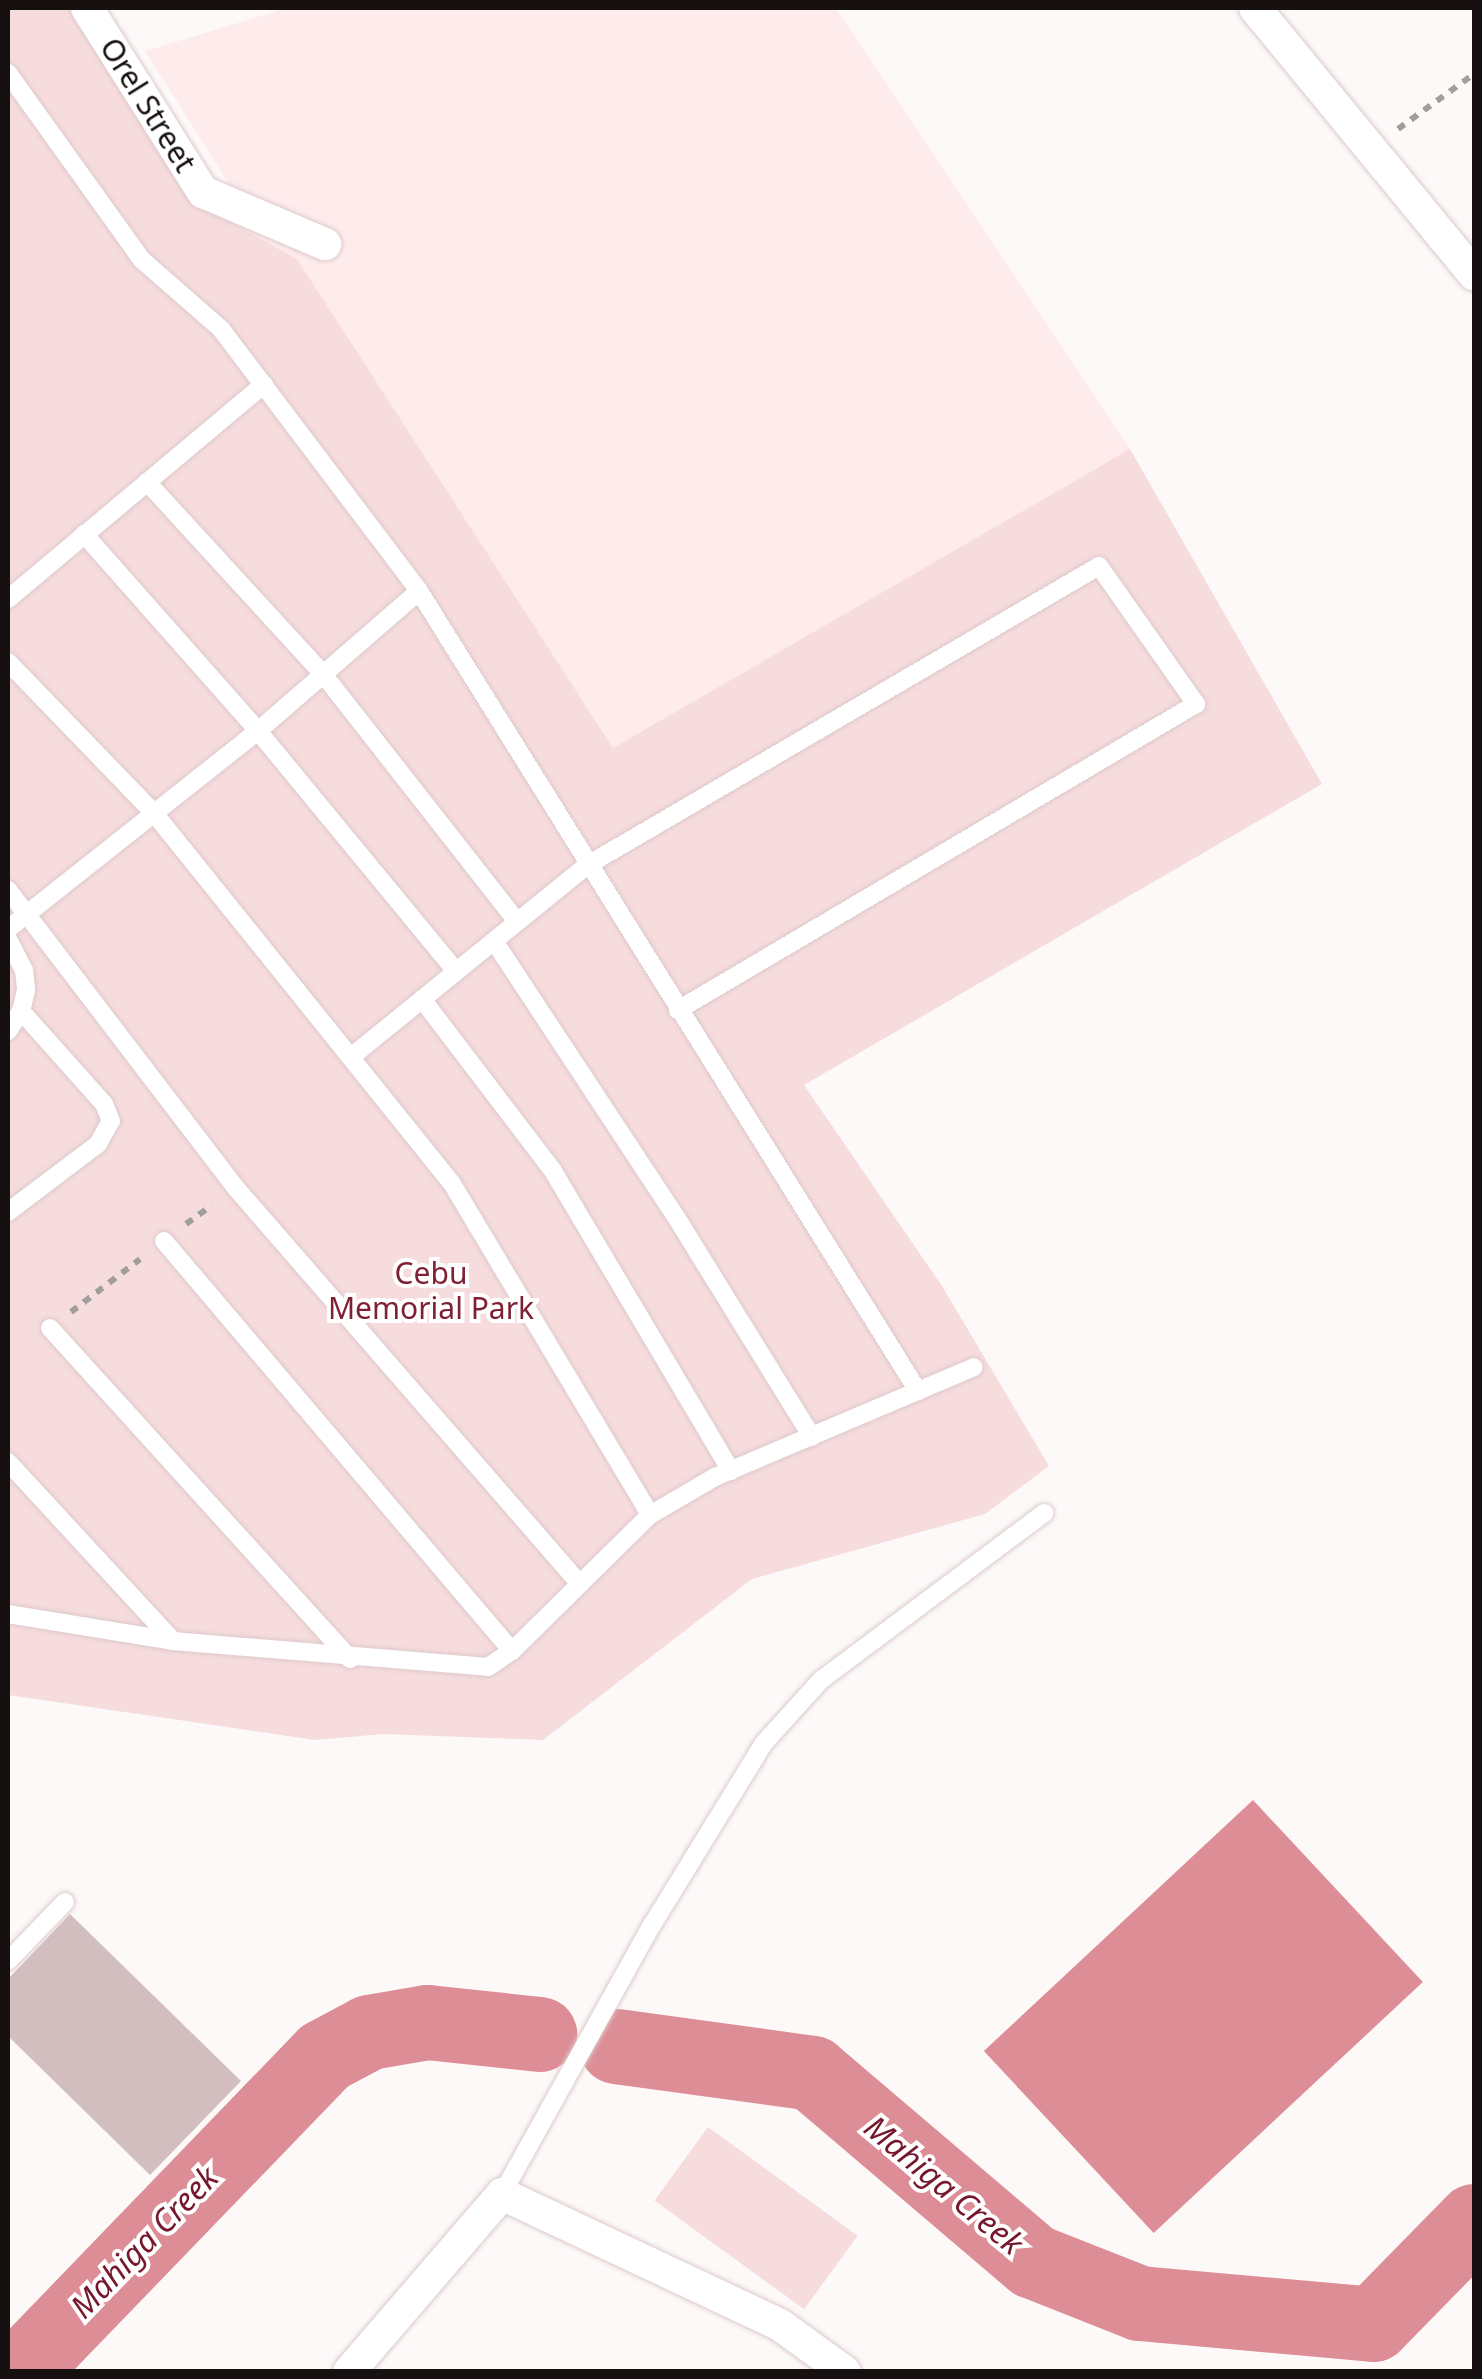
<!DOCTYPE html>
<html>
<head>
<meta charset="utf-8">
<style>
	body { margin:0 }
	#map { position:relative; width:1482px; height:2379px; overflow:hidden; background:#fdf9f9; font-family:"Noto Sans",sans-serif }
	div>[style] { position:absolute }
	.built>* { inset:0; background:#feeced }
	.green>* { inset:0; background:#f7dcde; transform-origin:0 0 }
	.water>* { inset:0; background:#dd8d95; transform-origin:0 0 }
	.river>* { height:75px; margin:-37.5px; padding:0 37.5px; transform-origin:37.5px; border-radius:37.5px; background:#dd8d95 }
	.building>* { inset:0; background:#d2bebf }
	.path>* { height:6px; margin-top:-3px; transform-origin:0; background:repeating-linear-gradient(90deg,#a39e9e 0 8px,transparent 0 16px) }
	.roads { filter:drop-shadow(0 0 2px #ddc9ca) drop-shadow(0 0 2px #ddc9ca) }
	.service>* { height:18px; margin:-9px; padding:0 9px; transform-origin:9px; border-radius:9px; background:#fff }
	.minor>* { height:32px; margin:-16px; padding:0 16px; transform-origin:16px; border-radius:16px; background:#fff }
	span { translate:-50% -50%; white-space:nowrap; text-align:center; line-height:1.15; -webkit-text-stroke:8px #fff; paint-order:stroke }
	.street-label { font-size:30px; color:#171011 }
	.park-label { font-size:30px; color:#7f2134 }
	.water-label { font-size:32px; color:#76182d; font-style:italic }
	.frame { position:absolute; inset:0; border:10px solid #171011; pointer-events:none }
</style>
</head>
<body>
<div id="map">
	<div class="built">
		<i style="clip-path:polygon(287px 8px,836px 8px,1130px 449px,613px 749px,297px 260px,212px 212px,237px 197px,145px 51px)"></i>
	</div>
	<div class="green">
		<i style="clip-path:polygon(8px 8px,73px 8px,212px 212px,297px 259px,613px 748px,1130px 449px,1322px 784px,804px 1085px,942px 1286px,1049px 1466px,985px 1514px,752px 1579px,543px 1740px,384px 1734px,315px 1740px,8px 1695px)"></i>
		<i style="left:708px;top:2127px;width:185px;height:91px;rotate:36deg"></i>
	</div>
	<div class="water">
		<i style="left:1253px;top:1800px;width:249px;height:368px;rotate:47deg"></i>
	</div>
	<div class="river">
		<i style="left:616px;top:2046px;width:198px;rotate:7.8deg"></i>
		<i style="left:812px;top:2073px;width:290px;rotate:40.4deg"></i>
		<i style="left:1033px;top:2261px;width:114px;rotate:21.6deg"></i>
		<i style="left:1139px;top:2303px;width:235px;rotate:5.1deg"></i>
		<i style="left:1373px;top:2324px;width:144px;rotate:-45.6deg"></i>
		<i style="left:19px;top:2372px;width:439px;rotate:-46deg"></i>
		<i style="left:324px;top:2056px;width:51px;rotate:-28.1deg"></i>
		<i style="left:369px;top:2032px;width:59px;rotate:-9.8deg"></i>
		<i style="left:427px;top:2022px;width:113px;rotate:6.1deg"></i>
	</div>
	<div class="building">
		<i style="clip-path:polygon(70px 1914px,241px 2081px,150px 2175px,8px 2036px,8px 1979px)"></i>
	</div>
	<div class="path">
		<i style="left:1398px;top:129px;width:94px;rotate:-35.9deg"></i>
		<i style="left:186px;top:1224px;width:32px;rotate:-36deg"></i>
		<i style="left:71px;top:1312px;width:87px;rotate:-37.5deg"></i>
	</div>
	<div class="roads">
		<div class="service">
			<i style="left:8px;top:73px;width:230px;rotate:54.4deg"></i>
			<i style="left:142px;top:260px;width:105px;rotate:41.1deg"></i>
			<i style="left:221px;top:329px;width:328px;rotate:52.9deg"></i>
			<i style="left:419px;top:591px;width:943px;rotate:58.05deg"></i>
			<i style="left:147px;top:482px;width:260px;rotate:47.5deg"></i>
			<i style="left:323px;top:674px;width:314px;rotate:51.9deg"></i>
			<i style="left:84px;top:534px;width:263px;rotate:48.5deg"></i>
			<i style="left:258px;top:731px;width:311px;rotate:50.5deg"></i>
			<i style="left:8px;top:599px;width:334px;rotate:-40deg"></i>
			<i style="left:8px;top:662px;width:210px;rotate:46deg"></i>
			<i style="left:154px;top:813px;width:474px;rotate:51.2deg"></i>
			<i style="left:451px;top:1182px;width:388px;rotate:59.1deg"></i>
			<i style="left:8px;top:890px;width:374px;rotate:52.6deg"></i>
			<i style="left:235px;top:1187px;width:526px;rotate:49.01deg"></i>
			<i style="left:8px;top:929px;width:319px;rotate:-38.4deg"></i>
			<i style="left:258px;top:731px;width:213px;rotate:-41deg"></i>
			<i style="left:8px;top:939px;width:35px;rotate:63deg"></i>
			<i style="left:24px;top:970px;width:20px;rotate:84deg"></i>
			<i style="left:26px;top:990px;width:22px;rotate:103deg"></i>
			<i style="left:21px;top:1011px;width:24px;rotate:123deg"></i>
			<i style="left:494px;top:941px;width:340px;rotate:56.6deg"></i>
			<i style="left:681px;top:1225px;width:249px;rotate:58.3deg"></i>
			<i style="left:422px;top:999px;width:216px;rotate:52.7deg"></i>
			<i style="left:553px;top:1171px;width:349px;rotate:59.3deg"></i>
			<i style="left:351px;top:1057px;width:303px;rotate:-39.1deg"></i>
			<i style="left:586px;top:866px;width:594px;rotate:-30.32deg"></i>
			<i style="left:1099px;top:566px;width:169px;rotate:54.9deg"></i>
			<i style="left:1196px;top:704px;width:602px;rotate:149.43deg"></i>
			<i style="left:8px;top:1212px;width:113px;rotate:-37.1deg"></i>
			<i style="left:98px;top:1144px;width:26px;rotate:-61deg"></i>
			<i style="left:111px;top:1121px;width:18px;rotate:-112deg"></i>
			<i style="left:104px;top:1104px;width:125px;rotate:-131.7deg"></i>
			<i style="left:164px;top:1241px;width:538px;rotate:49.68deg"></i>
			<i style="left:50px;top:1328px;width:447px;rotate:47.8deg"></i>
			<i style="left:8px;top:1462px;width:243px;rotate:47.3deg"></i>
			<i style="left:8px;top:1614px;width:167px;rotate:9.3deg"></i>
			<i style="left:173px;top:1641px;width:316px;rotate:4.7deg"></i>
			<i style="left:488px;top:1667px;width:29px;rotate:-34deg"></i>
			<i style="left:512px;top:1651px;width:194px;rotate:-44.6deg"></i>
			<i style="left:650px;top:1515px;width:75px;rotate:-30.3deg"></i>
			<i style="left:715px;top:1477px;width:281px;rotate:-23deg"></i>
			<i style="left:8px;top:1961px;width:82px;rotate:-46deg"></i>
			<i style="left:502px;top:2194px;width:308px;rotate:-60.9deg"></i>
			<i style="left:652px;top:1925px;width:214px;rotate:-58.4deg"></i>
			<i style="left:764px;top:1743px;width:85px;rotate:-47.9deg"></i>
			<i style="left:821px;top:1680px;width:279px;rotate:-36.8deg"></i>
		</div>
		<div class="minor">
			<i style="left:87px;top:8px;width:218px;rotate:57.8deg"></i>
			<i style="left:203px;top:192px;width:133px;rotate:23.1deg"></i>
			<i style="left:1255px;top:8px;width:345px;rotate:50.6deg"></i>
			<i style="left:349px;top:2372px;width:235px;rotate:-49.3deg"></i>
			<i style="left:502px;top:2194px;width:307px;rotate:25.2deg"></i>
			<i style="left:780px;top:2325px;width:80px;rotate:35.9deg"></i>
		</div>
	</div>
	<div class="street-label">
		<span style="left:148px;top:105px;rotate:58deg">Orel Street</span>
	</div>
	<div class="park-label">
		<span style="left:431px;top:1290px">Cebu<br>Memorial Park</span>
	</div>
	<div class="water-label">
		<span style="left:944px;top:2185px;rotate:40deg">Mahiga Creek</span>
		<span style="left:144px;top:2242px;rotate:-46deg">Mahiga Creek</span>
	</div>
	<div class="frame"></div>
</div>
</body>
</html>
